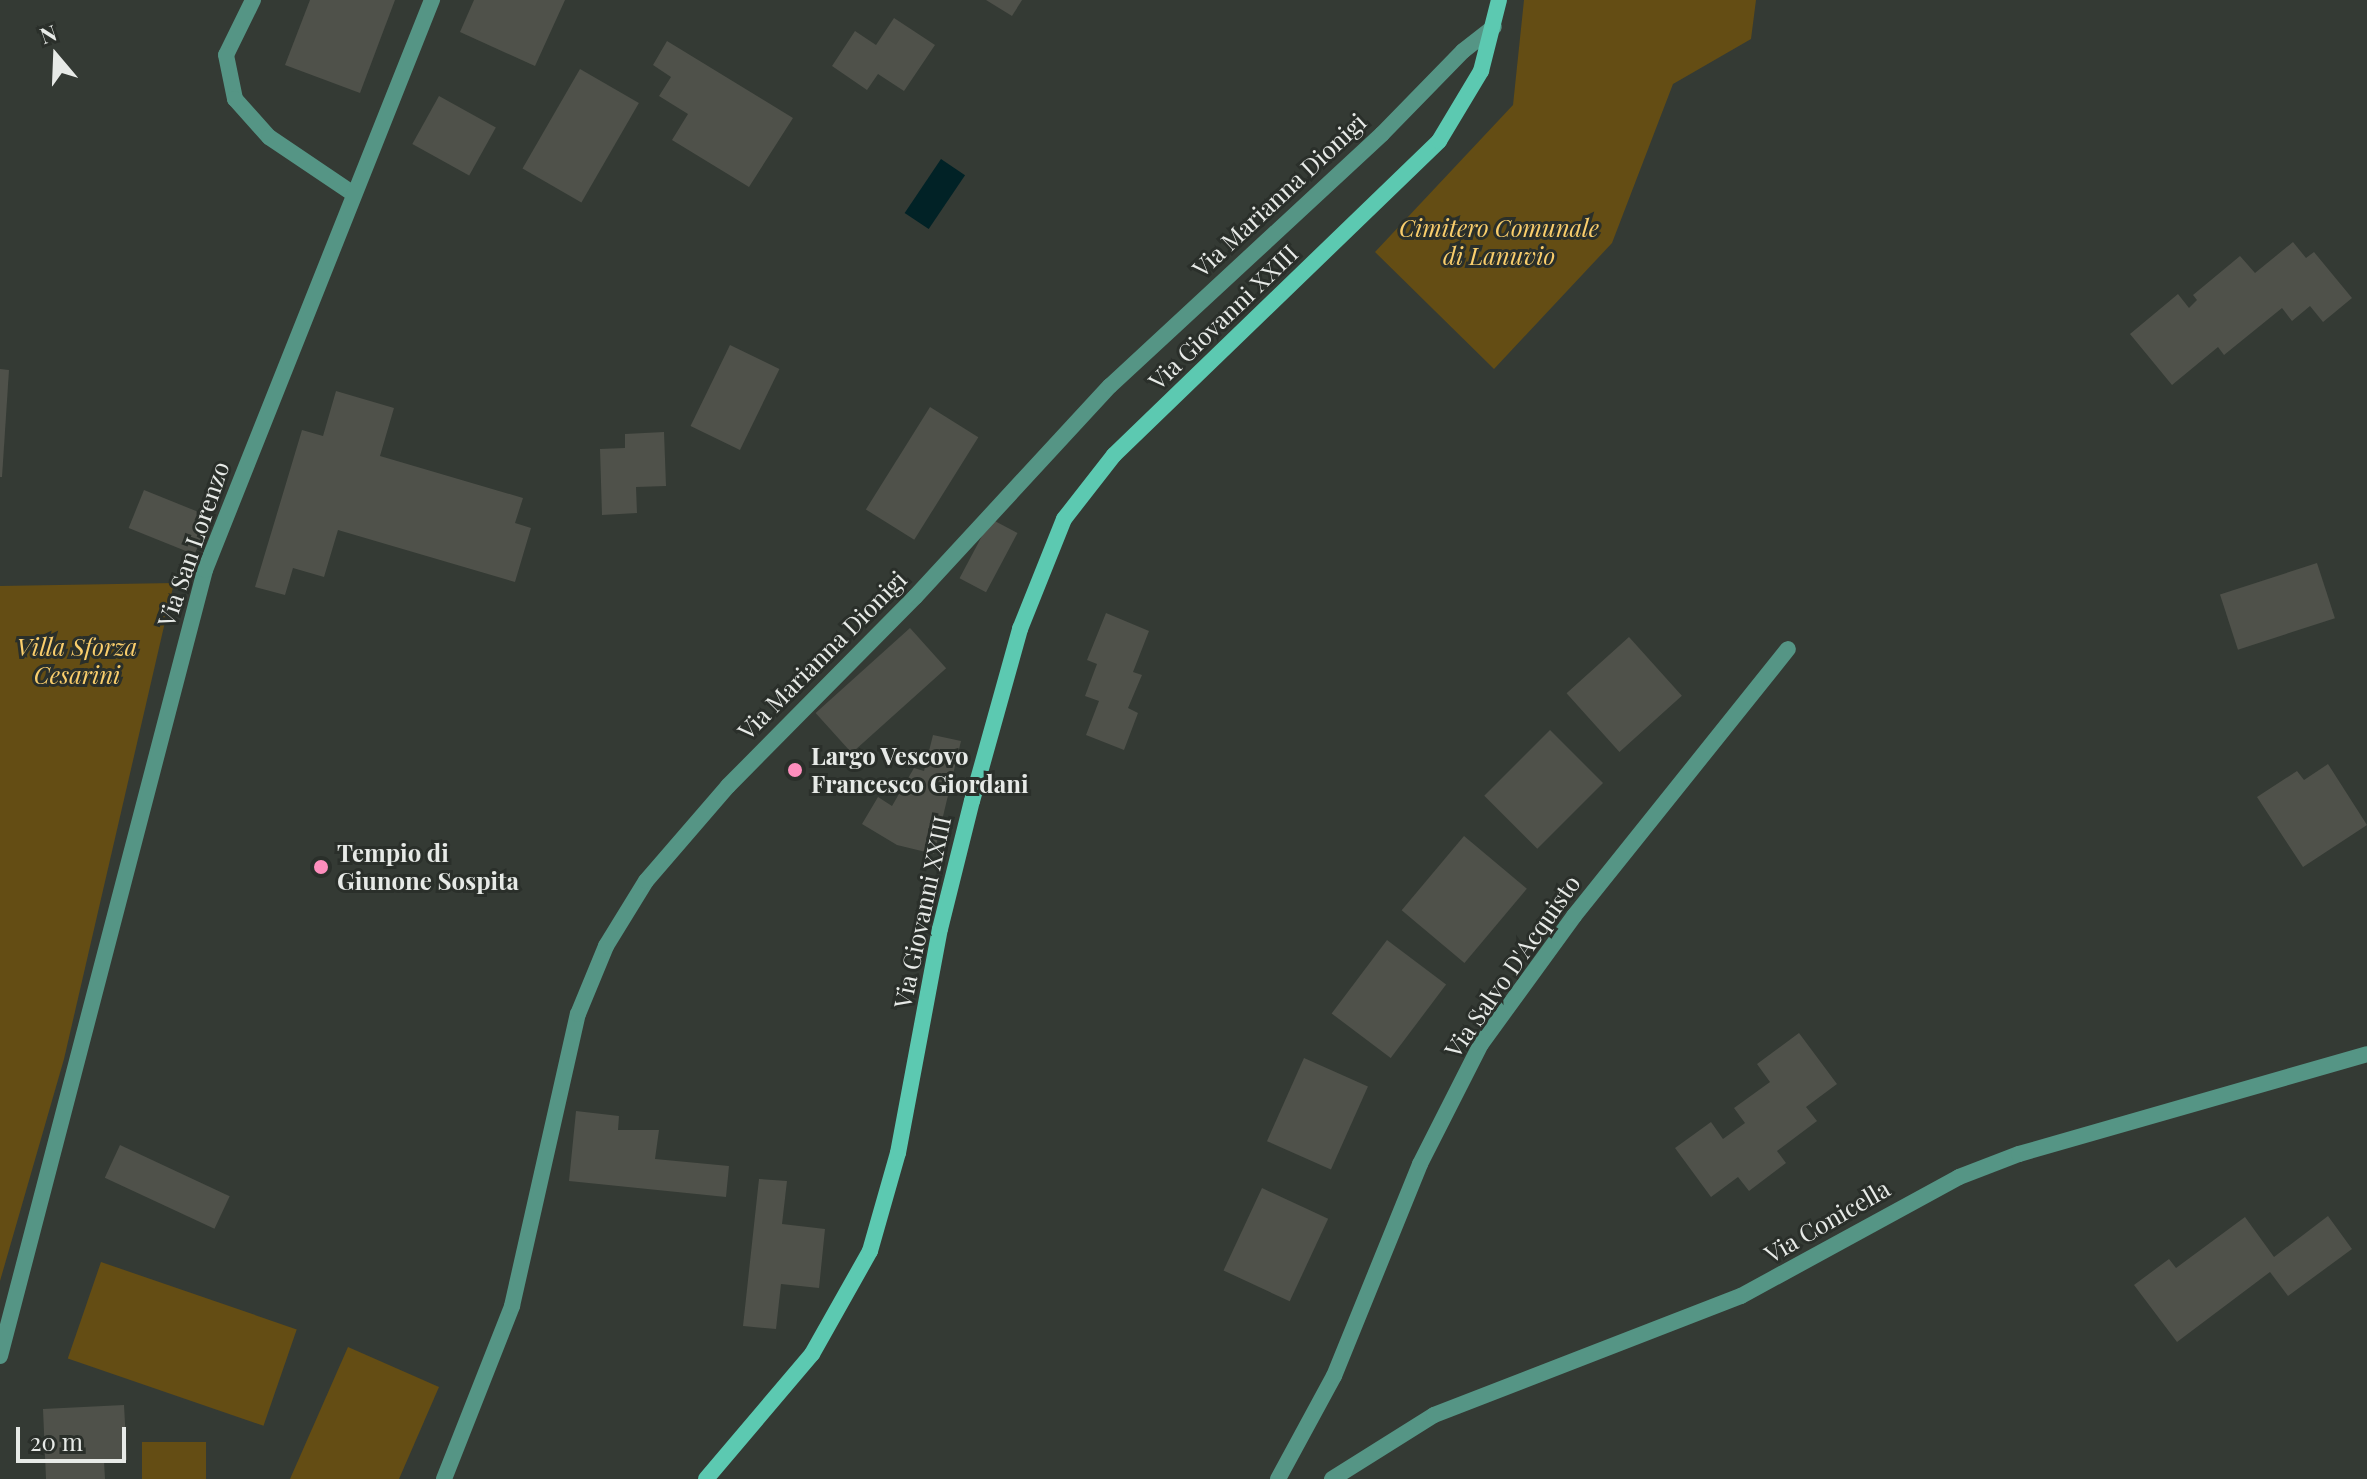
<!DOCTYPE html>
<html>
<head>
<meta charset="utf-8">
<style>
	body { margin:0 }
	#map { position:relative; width:2367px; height:1479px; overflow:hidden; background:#343a34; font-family:"Playfair Display",serif }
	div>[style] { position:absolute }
	.green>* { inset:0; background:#644d14; transform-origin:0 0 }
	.water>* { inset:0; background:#012226; transform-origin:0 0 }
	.building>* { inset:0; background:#4f514a; transform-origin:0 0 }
	.street>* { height:16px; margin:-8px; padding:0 8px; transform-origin:8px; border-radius:8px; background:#559585 }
	.secondary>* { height:16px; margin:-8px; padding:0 8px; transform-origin:8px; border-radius:8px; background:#5cc9b1 }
	.dots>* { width:22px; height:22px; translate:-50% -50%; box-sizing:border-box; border:4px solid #2a2f2a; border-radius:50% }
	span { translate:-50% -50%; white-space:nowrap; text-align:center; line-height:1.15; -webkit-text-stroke:6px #2a2f2a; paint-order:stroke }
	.street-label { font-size:24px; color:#e7eae7 }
	.park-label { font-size:24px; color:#face6c; font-style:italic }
	.poi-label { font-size:24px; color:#e7eae7; font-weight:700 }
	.left { translate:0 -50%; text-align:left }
	.north { position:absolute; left:16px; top:16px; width:80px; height:80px; -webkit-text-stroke:6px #2a2f2a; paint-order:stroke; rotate:341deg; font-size:22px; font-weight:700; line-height:32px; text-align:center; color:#e7eae7 }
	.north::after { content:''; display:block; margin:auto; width:28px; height:36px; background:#e7eae7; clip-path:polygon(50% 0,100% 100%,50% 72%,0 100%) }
	.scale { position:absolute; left:16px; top:1427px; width:110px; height:36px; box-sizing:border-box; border:4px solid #e7eae7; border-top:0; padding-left:10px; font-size:24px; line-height:28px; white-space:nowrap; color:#e7eae7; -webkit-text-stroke:6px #2a2f2a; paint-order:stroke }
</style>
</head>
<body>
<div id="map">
	<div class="green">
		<i style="clip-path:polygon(1524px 0,1756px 0,1751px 39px,1673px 84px,1612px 243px,1494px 369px,1375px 252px,1513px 105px)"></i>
		<i style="clip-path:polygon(174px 583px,64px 1059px,0 1281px,0 586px)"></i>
		<i style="left:101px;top:1262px;width:207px;height:102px;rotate:19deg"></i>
		<i style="clip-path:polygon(348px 1347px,439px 1387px,399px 1479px,290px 1479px)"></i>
		<i style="left:142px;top:1442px;width:64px;height:37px"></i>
	</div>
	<div class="water">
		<i style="left:941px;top:159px;width:29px;height:65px;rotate:34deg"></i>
	</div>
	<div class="building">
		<i style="clip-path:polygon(310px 0,395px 0,360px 93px,285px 65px)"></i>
		<i style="clip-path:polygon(474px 0,565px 0,535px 66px,460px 32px)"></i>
		<i style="clip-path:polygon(986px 0,1022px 0,1012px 16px)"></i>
		<i style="clip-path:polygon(894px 18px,935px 45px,904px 91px,878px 74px,867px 90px,832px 66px,855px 31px,876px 45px)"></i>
		<i style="clip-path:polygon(667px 41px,793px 118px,749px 187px,672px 140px,688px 114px,659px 96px,671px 77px,653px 65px)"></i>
		<i style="left:580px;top:69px;width:68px;height:115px;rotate:30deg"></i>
		<i style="left:439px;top:96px;width:65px;height:55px;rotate:29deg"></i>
		<i style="clip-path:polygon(2293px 242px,2306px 258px,2314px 252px,2352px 298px,2323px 322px,2310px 306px,2292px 321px,2282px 308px,2224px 355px,2218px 347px,2172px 385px,2130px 334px,2178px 294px,2189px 308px,2197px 300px,2193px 295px,2240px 256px,2255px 273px)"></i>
		<i style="left:730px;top:345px;width:55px;height:90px;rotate:26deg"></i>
		<i style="clip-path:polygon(0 369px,9px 370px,2px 477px,0 477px)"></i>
		<i style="clip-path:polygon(336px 391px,394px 408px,380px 456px,523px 498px,515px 523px,531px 528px,515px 582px,338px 530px,324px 577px,293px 568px,285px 595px,255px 587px,302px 430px,323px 436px)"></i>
		<i style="left:930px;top:407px;width:57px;height:121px;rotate:32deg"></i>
		<i style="clip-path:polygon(664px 432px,666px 486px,636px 487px,637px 513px,602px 515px,600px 449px,625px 448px,625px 434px)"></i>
		<i style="left:144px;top:490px;width:71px;height:41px;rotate:22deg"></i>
		<i style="left:991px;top:519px;width:30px;height:67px;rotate:28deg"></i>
		<i style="left:2317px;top:563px;width:58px;height:102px;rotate:72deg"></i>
		<i style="clip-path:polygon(1106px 613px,1149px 631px,1133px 672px,1142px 675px,1128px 708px,1138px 713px,1124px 750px,1086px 735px,1099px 701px,1085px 696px,1097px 664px,1087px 660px)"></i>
		<i style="left:910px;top:628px;width:54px;height:127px;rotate:48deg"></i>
		<i style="left:1629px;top:637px;width:79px;height:84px;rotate:48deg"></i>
		<i style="left:1550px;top:730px;width:75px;height:93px;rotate:45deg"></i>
		<i style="clip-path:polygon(933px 735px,961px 741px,934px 854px,897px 845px,862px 824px,878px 797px,892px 806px,914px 768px,924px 771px)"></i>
		<i style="clip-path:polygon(2328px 764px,2367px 825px,2303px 867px,2257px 797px,2297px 771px,2304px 780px)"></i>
		<i style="left:1464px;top:836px;width:82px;height:97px;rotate:40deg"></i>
		<i style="left:1387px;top:940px;width:74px;height:92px;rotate:37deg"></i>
		<i style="clip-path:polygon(1799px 1033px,1837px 1084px,1806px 1107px,1817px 1121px,1777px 1151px,1786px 1163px,1749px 1191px,1738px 1177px,1711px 1197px,1675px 1148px,1711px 1122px,1723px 1139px,1745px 1123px,1734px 1108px,1770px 1082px,1757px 1064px)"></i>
		<i style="left:1304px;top:1058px;width:70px;height:91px;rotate:24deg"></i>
		<i style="clip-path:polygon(576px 1111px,619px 1116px,618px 1130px,659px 1130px,655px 1159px,729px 1166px,726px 1197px,569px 1181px)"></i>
		<i style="left:120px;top:1145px;width:121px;height:36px;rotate:25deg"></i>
		<i style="clip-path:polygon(759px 1179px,787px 1181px,782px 1224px,825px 1229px,819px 1288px,781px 1284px,776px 1329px,743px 1326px)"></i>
		<i style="left:1262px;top:1188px;width:73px;height:91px;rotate:25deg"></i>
		<i style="clip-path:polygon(2328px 1216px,2352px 1249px,2288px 1296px,2270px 1272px,2177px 1342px,2134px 1285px,2169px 1259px,2176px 1268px,2245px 1217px,2274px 1257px)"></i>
		<i style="clip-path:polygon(124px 1405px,127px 1460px,104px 1461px,105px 1479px,46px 1479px,43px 1409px)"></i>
	</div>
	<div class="street">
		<i style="left:253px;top:0;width:61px;rotate:116.1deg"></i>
		<i style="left:226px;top:55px;width:45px;rotate:78.4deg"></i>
		<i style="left:235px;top:99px;width:51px;rotate:48.2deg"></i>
		<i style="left:269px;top:137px;width:100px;rotate:34deg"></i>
		<i style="left:0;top:1356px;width:812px;rotate:-75.38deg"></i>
		<i style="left:205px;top:570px;width:614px;rotate:-68.29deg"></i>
		<i style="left:444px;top:1479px;width:186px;rotate:-68.5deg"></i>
		<i style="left:512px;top:1306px;width:299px;rotate:-77.3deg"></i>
		<i style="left:578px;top:1014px;width:74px;rotate:-67.6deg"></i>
		<i style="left:606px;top:946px;width:76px;rotate:-58.4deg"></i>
		<i style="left:646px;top:881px;width:125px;rotate:-49.2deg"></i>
		<i style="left:728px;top:786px;width:266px;rotate:-45.3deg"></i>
		<i style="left:915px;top:597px;width:287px;rotate:-47.3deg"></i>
		<i style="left:1110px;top:386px;width:371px;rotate:-42.8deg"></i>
		<i style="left:1382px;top:134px;width:116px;rotate:-45.7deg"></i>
		<i style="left:1463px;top:51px;width:39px;rotate:-38deg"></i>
		<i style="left:1278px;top:1479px;width:117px;rotate:-61.5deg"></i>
		<i style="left:1334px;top:1376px;width:229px;rotate:-67.9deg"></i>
		<i style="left:1420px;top:1164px;width:135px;rotate:-63.1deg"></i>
		<i style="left:1481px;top:1044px;width:158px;rotate:-54deg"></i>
		<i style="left:1574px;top:916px;width:342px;rotate:-51.3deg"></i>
		<i style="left:1332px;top:1479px;width:120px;rotate:-32.1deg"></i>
		<i style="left:1434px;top:1415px;width:329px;rotate:-21.2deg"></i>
		<i style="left:1741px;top:1296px;width:248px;rotate:-28.6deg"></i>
		<i style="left:1959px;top:1177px;width:64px;rotate:-21deg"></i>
		<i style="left:2019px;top:1154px;width:362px;rotate:-16deg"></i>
	</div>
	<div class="secondary">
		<i style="left:706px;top:1479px;width:164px;rotate:-49.7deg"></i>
		<i style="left:812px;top:1354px;width:118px;rotate:-60.6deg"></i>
		<i style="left:870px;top:1251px;width:102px;rotate:-74.1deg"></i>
		<i style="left:898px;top:1153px;width:228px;rotate:-79.4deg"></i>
		<i style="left:940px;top:929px;width:132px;rotate:-76deg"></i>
		<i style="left:972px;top:801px;width:179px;rotate:-74.4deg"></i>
		<i style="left:1020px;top:629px;width:118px;rotate:-68.2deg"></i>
		<i style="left:1064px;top:519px;width:81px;rotate:-52deg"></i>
		<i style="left:1114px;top:455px;width:452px;rotate:-44deg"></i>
		<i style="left:1439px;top:141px;width:82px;rotate:-59deg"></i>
		<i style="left:1481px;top:71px;width:73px;rotate:-75.8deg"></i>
	</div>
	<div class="dots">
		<i style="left:795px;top:770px;background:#fe8ebd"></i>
		<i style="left:321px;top:867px;background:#fe8ebd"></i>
	</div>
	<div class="street-label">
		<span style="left:1279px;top:195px;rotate:-43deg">Via Marianna Dionigi</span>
		<span style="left:1223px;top:317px;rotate:-44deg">Via Giovanni XXIII</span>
		<span style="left:193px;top:544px;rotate:-71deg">Via San Lorenzo</span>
		<span style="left:822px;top:655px;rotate:-45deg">Via Marianna Dionigi</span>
		<span style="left:922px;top:912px;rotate:-78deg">Via Giovanni XXIII</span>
		<span style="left:1512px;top:966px;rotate:-55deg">Via Salvo D'Acquisto</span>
		<span style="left:1827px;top:1221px;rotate:-30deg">Via Conicella</span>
	</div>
	<div class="park-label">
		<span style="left:1499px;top:242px">Cimitero Comunale<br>di Lanuvio</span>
		<span style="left:77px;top:661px">Villa Sforza<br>Cesarini</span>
	</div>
	<div class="poi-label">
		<span class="left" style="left:811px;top:770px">Largo Vescovo<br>Francesco Giordani</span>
		<span class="left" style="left:337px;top:867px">Tempio di<br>Giunone Sospita</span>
	</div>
	<div class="north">N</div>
	<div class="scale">20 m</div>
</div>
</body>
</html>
